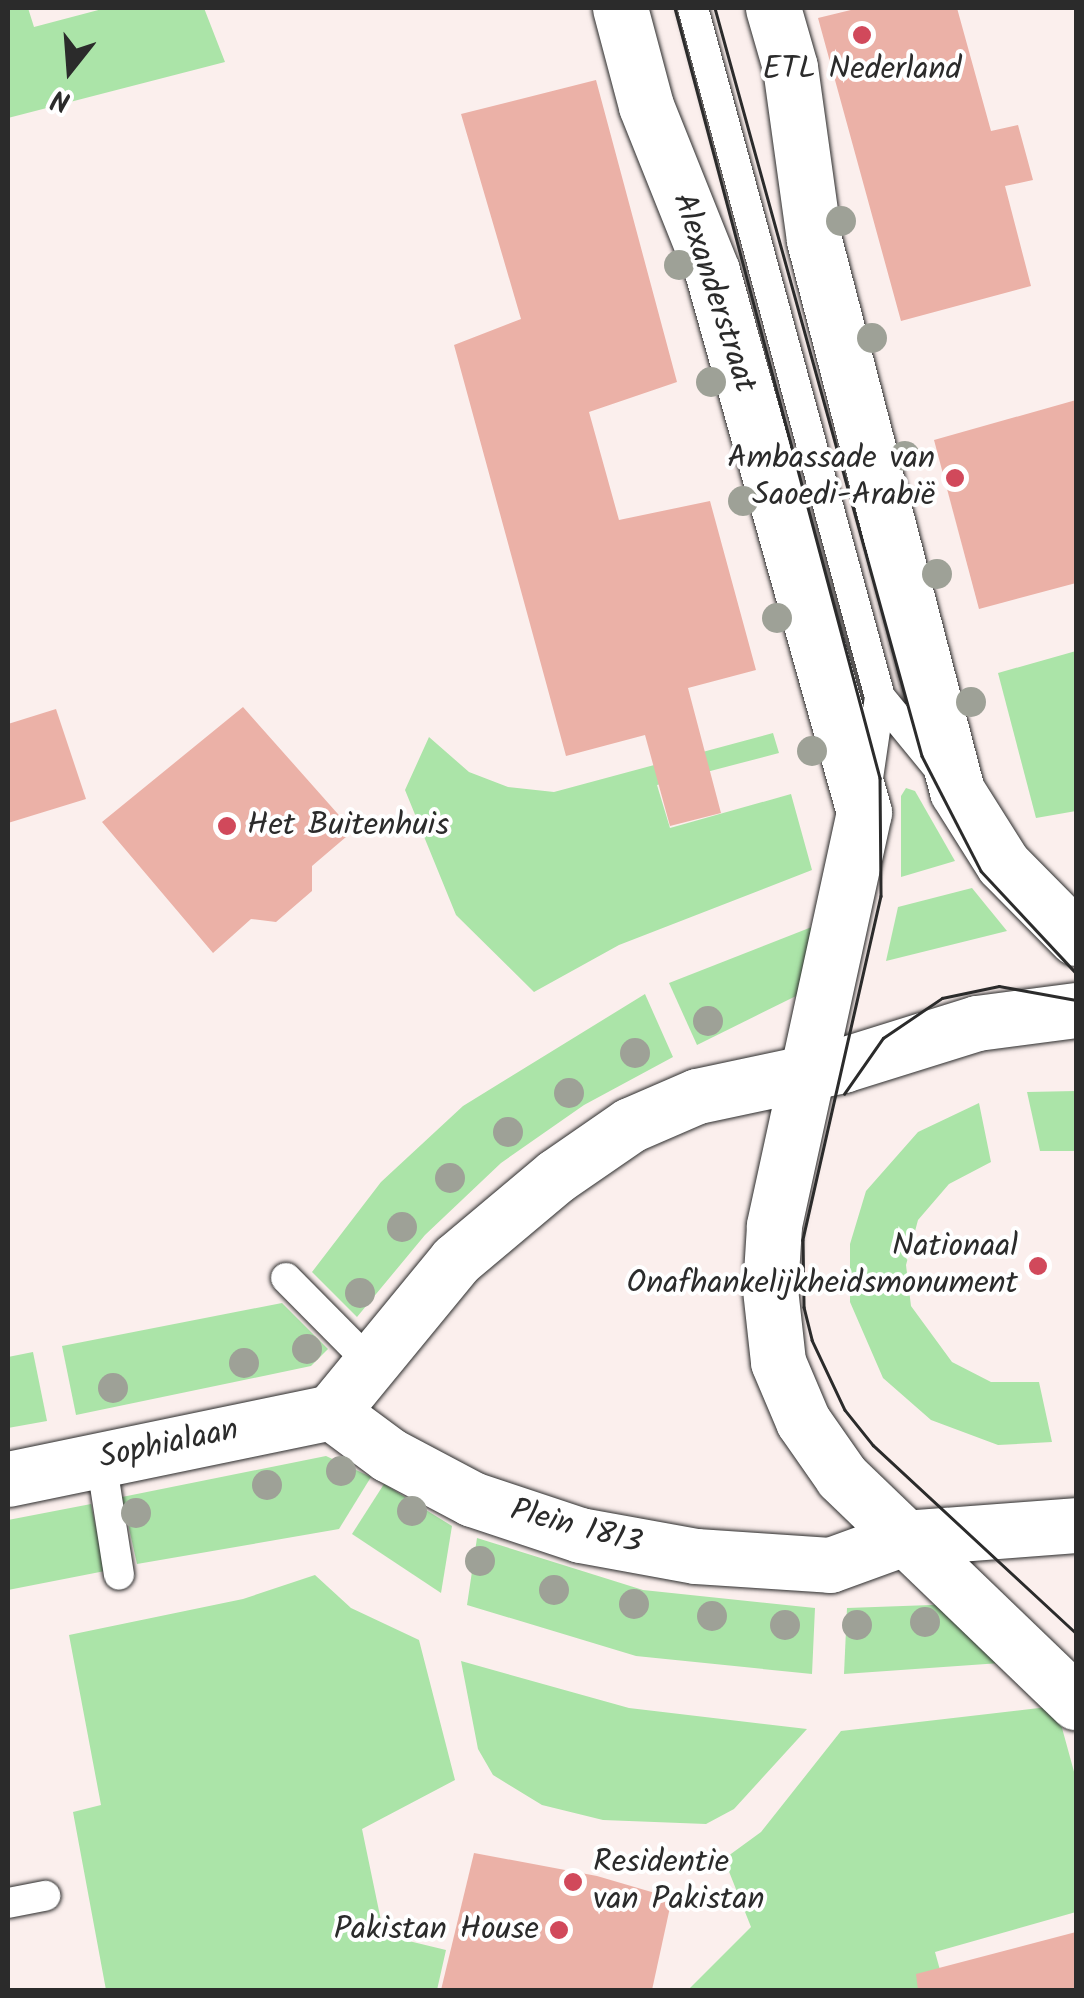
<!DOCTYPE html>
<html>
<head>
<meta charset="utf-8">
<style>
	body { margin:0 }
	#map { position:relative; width:1084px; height:1998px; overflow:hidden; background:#fbefed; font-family:Kalam,sans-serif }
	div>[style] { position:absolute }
	.green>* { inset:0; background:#abe4a8 }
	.building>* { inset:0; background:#ebb1a7 }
	.roads { filter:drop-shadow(0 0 2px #2b2b2b) drop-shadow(0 0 2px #2b2b2b) }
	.service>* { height:30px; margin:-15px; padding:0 15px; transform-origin:15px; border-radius:15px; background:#fff }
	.minor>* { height:55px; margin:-27.5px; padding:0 27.5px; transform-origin:27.5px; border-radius:27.5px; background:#fff }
	.tram>* { height:2.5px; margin:-1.25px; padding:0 1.25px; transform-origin:1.25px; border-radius:1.25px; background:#2b2b2b }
	.trees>* { width:30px; height:30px; margin:-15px; border-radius:50%; background:#9ea197 }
	.dots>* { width:28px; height:28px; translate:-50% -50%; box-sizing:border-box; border:5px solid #fff; border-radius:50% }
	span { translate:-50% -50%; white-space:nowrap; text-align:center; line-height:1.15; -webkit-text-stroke:8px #fff; paint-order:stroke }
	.poi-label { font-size:32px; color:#2b2b2b }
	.right { translate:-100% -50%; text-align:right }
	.left { translate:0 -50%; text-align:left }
	.street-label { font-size:32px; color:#2b2b2b }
	.frame { position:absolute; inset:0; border:10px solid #2b2b2b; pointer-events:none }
	.north { position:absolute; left:20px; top:20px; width:100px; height:100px; -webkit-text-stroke:8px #fff; paint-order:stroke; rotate:197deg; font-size:28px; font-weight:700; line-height:40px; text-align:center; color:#2b2b2b }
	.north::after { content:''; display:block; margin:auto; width:35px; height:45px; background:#2b2b2b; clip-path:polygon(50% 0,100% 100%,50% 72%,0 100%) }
</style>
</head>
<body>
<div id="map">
	<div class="green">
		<i style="clip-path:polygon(8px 8px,28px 8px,34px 27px,106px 8px,204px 8px,225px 62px,8px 118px)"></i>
		<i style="clip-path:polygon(1076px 651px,1076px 811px,1036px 818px,998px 673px)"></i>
		<i style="clip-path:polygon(773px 733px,779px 753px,657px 785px,670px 828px,791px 794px,812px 870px,619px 945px,534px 992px,456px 915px,405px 790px,429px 737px,469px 772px,508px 787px,554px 792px)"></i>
		<i style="clip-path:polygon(906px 788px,915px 791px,955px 861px,901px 877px,901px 796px)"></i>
		<i style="clip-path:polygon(972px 888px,1007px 931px,886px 961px,898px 907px)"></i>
		<i style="clip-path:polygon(822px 923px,796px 996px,697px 1045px,669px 983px)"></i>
		<i style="clip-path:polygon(645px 994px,673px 1057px,584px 1105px,501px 1163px,425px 1235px,357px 1317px,312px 1272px,381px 1182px,463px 1106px)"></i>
		<i style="clip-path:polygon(1076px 1091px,1076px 1151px,1040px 1151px,1027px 1092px)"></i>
		<i style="clip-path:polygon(979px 1103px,991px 1162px,949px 1184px,918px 1220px,906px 1265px,911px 1306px,952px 1362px,991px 1382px,1039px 1382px,1052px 1442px,998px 1445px,931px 1420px,883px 1378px,850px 1302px,850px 1244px,866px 1191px,918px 1132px)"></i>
		<i style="clip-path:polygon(282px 1303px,328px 1349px,311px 1366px,76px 1415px,62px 1346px)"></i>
		<i style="clip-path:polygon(33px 1352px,47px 1421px,8px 1428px,8px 1357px)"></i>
		<i style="clip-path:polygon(326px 1456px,371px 1477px,339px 1529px,137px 1564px,122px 1497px)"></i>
		<i style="clip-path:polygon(384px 1484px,452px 1526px,441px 1593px,352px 1534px)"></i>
		<i style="clip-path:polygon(91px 1504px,105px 1571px,8px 1590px,8px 1520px)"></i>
		<i style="clip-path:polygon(477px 1538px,643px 1590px,815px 1608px,812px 1674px,636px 1656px,467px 1605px)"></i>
		<i style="clip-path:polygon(315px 1575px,351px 1608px,419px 1640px,455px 1780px,362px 1829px,384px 1935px,446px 1950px,437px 1990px,106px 1990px,73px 1812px,101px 1805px,69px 1635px,243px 1599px)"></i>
		<i style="clip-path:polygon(959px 1604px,1030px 1661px,844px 1674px,847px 1608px)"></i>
		<i style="clip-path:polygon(461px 1661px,629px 1708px,807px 1729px,734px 1809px,706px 1824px,603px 1820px,542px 1805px,493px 1775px,478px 1749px)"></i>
		<i style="clip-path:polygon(1056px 1706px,1076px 1779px,1076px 1912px,935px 1952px,945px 1988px,938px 1990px,688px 1990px,751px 1927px,724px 1859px,761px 1832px,841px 1731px)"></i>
	</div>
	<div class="building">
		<i style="clip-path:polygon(859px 8px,957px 8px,991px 131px,1018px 125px,1033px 180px,1005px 186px,1031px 286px,901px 321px,818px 18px)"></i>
		<i style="clip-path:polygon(596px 80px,677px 382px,589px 412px,619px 520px,710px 501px,756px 670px,688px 688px,721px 813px,670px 826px,645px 735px,566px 756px,454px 345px,521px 319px,461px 114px)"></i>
		<i style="clip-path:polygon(1076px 400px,1076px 583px,979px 609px,934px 440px)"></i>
		<i style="clip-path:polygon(243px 707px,353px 831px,312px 866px,312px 891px,276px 922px,251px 919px,213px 953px,102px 822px)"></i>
		<i style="clip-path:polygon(56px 709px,86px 799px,8px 823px,8px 724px)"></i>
		<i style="clip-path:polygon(474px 1853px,597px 1876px,672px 1898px,652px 1990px,441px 1990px)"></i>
		<i style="clip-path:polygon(1076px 1932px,1076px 1990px,918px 1990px,916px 1974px)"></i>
	</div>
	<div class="roads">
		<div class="service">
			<i style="left:693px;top:8px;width:714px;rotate:74.82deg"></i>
			<i style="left:880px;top:697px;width:99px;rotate:50.7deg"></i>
			<i style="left:868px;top:778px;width:82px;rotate:-81.6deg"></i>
			<i style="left:286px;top:1278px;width:118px;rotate:45.3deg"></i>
			<i style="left:101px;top:1460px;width:116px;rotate:81.1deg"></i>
			<i style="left:8px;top:1903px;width:38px;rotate:-11deg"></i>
		</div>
		<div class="minor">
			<i style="left:620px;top:8px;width:101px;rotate:75.1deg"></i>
			<i style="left:646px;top:106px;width:178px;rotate:68.2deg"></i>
			<i style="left:712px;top:271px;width:562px;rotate:74.31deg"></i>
			<i style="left:864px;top:812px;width:424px;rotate:102.3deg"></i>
			<i style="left:774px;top:1226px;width:63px;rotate:93.6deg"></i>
			<i style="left:770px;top:1289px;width:73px;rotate:83.7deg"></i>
			<i style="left:778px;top:1362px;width:64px;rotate:67deg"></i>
			<i style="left:803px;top:1421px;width:68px;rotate:55.1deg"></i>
			<i style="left:842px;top:1477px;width:325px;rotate:43.9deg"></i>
			<i style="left:773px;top:8px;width:61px;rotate:73.9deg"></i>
			<i style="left:790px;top:67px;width:175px;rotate:82.1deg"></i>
			<i style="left:814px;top:240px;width:569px;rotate:75.45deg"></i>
			<i style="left:957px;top:791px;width:86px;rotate:57.8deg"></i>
			<i style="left:1003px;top:864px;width:104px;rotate:45.4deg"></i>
			<i style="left:1076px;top:1010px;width:100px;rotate:172.5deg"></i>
			<i style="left:977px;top:1023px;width:140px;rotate:162.6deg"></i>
			<i style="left:843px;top:1065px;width:149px;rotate:168deg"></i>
			<i style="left:697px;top:1096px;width:73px;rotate:156.6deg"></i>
			<i style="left:630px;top:1125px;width:90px;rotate:145.4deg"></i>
			<i style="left:556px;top:1176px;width:131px;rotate:140deg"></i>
			<i style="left:456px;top:1260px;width:197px;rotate:129.4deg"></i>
			<i style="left:331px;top:1412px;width:72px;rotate:36.6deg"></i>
			<i style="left:389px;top:1455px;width:94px;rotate:27.9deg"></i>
			<i style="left:472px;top:1499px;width:114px;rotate:18.4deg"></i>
			<i style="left:580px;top:1535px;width:118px;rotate:10.3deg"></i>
			<i style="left:696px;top:1556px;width:134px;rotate:3.8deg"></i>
			<i style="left:830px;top:1565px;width:79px;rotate:-20deg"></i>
			<i style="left:904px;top:1538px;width:172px;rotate:-4.3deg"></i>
			<i style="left:8px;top:1479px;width:330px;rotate:-11.7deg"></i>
		</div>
	</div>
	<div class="tram">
		<i style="left:675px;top:8px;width:797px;rotate:75.09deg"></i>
		<i style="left:880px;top:778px;width:118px;rotate:89.5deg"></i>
		<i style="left:881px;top:896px;width:353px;rotate:102.8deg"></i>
		<i style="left:803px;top:1240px;width:67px;rotate:89.1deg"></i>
		<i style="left:804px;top:1307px;width:34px;rotate:76deg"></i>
		<i style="left:812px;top:1340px;width:77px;rotate:64.8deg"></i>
		<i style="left:845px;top:1410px;width:45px;rotate:51.3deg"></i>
		<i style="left:873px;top:1445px;width:277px;rotate:42.8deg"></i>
		<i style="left:715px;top:8px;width:776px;rotate:74.53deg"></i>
		<i style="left:922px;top:756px;width:129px;rotate:62.8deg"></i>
		<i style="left:981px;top:871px;width:139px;rotate:47deg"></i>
		<i style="left:844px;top:1094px;width:68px;rotate:-55.1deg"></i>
		<i style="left:883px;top:1038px;width:71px;rotate:-34.1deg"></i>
		<i style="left:942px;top:998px;width:58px;rotate:-11.9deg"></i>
		<i style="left:999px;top:986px;width:78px;rotate:10.3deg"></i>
	</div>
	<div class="trees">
		<i style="left:841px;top:221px"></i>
		<i style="left:679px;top:265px"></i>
		<i style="left:872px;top:338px"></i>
		<i style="left:711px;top:382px"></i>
		<i style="left:905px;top:456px"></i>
		<i style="left:743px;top:501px"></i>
		<i style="left:937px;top:574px"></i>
		<i style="left:777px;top:618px"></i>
		<i style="left:971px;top:702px"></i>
		<i style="left:812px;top:751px"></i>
		<i style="left:708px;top:1021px"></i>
		<i style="left:635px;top:1053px"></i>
		<i style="left:569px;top:1093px"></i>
		<i style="left:508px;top:1132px"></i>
		<i style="left:450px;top:1178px"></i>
		<i style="left:402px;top:1227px"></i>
		<i style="left:360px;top:1293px"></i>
		<i style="left:307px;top:1349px"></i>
		<i style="left:244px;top:1363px"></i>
		<i style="left:113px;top:1388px"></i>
		<i style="left:341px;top:1471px"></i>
		<i style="left:267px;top:1485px"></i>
		<i style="left:412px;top:1511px"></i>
		<i style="left:136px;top:1513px"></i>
		<i style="left:480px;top:1561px"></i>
		<i style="left:554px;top:1590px"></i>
		<i style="left:634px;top:1604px"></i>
		<i style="left:712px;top:1616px"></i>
		<i style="left:925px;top:1622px"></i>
		<i style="left:785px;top:1625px"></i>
		<i style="left:857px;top:1625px"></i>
	</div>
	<div class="dots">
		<i style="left:862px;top:35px;background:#d1495b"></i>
		<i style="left:955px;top:478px;background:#d1495b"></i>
		<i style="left:227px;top:826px;background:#d1495b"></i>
		<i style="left:1038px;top:1266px;background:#d1495b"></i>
		<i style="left:573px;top:1882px;background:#d1495b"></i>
		<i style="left:559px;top:1930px;background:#d1495b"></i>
	</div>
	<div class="poi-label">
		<span style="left:862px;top:70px">ETL Nederland</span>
		<span class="right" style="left:935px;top:478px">Ambassade van<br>Saoedi-Arabië</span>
		<span class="left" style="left:247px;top:826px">Het Buitenhuis</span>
		<span class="right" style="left:1018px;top:1266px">Nationaal<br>Onafhankelijkheidsmonument</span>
		<span class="left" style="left:593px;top:1882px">Residentie<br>van Pakistan</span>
		<span class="right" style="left:539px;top:1930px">Pakistan House</span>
	</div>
	<div class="street-label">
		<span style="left:713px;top:293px;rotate:72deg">Alexanderstraat</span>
		<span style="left:169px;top:1445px;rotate:-12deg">Sophialaan</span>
		<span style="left:576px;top:1528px;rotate:15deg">Plein 1813</span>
	</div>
	<div class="frame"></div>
	<div class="north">N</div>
</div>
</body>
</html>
